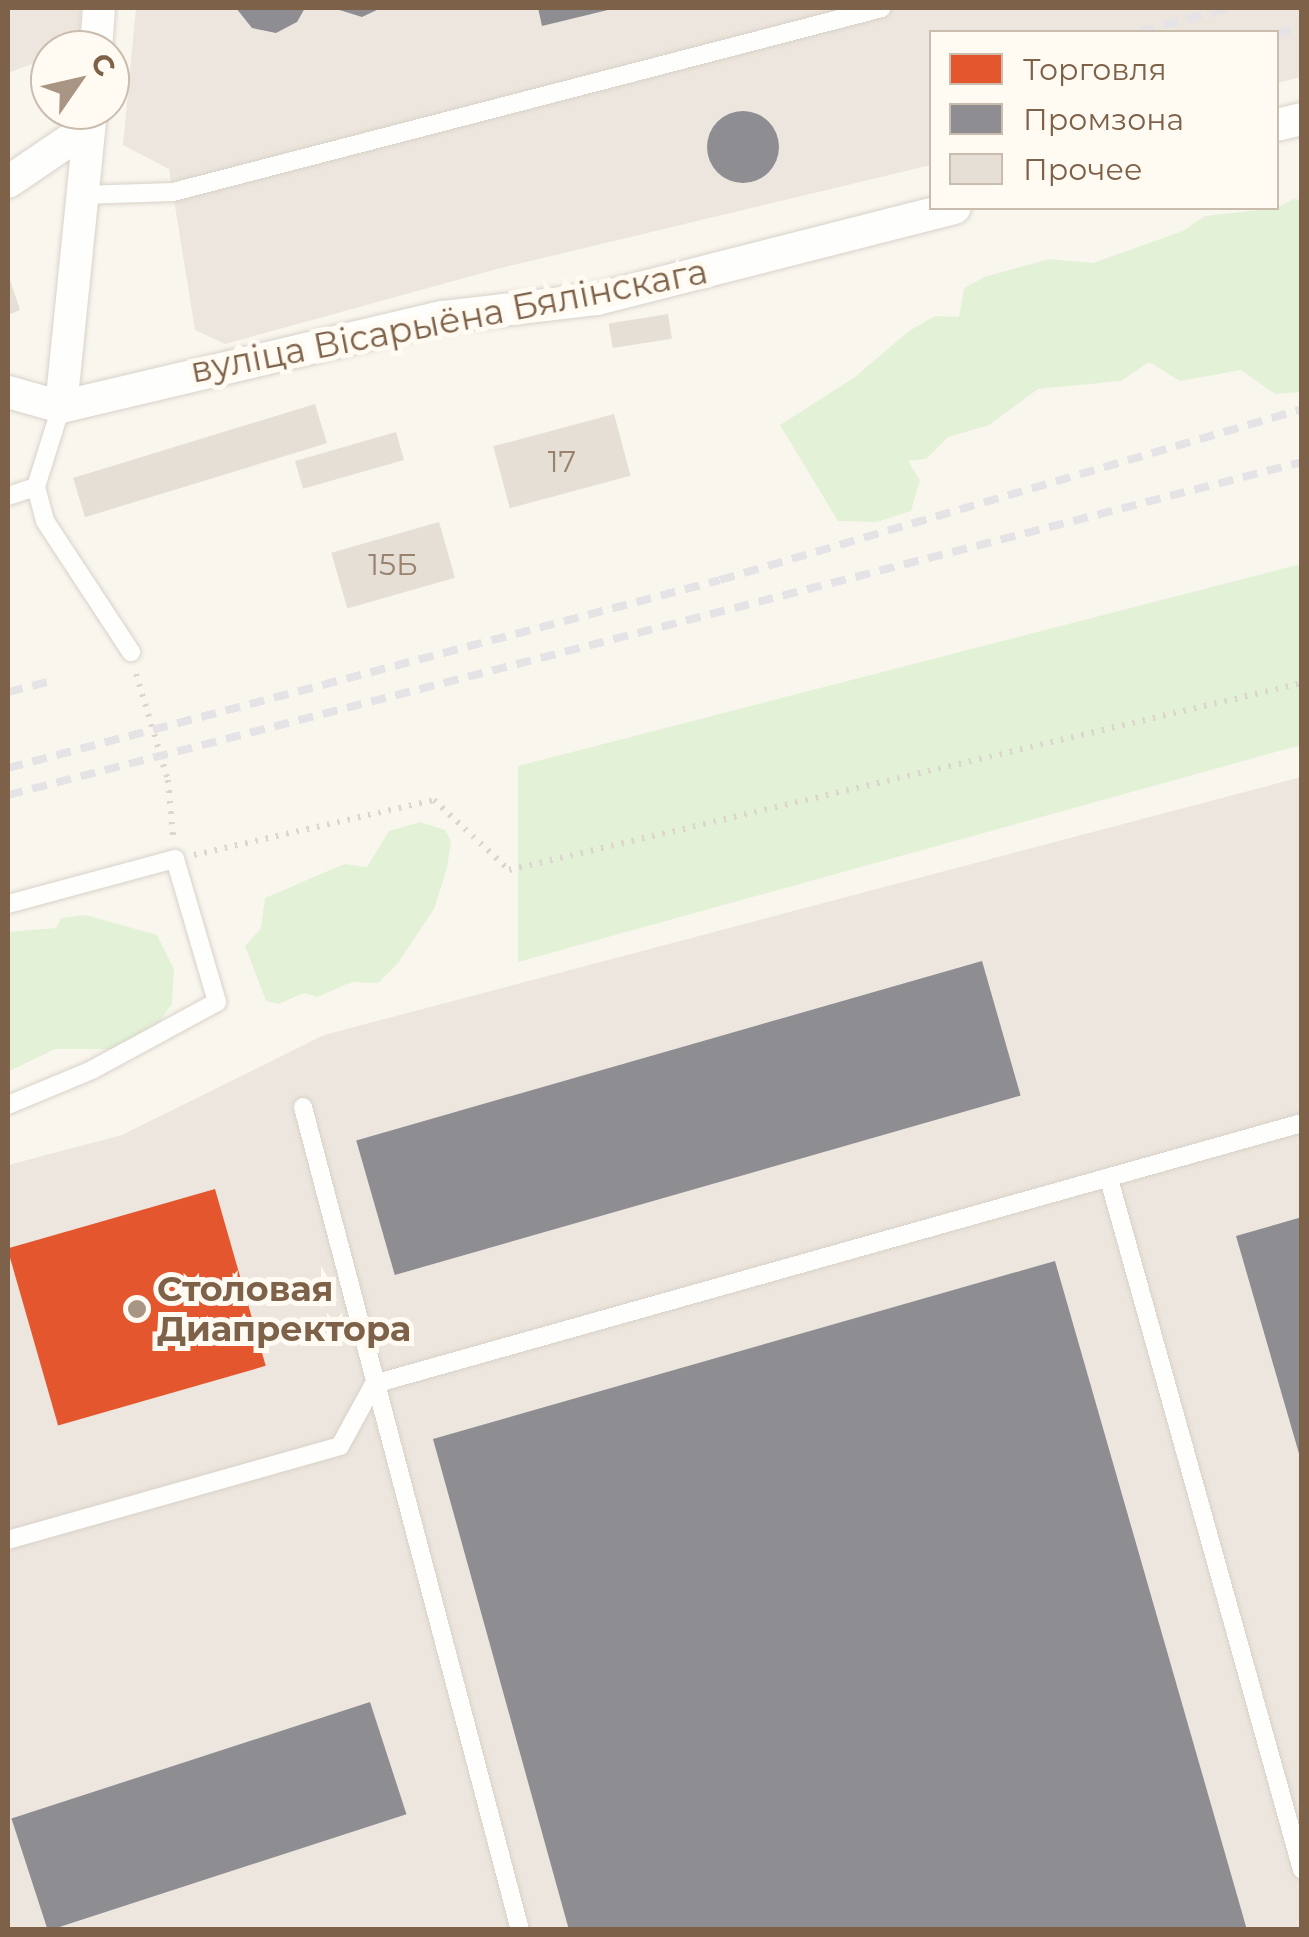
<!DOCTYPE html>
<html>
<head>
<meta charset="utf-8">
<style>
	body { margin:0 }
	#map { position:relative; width:1309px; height:1937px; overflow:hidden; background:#f9f6ee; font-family:Montserrat,sans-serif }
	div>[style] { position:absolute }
	.industrial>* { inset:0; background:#ede6de }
	.green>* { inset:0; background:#e3f2d7 }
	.shops>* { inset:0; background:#e4572e; transform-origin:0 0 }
	.industry>* { inset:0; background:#8d8d92; transform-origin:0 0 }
	.round { border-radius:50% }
	.building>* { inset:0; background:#e6dfd5; transform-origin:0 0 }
	.path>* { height:6px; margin-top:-3px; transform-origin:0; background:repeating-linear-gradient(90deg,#dcd6ce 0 2.5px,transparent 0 10.5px) }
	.roads { filter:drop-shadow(0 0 2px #d8d2c9) drop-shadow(0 0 2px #d8d2c9) }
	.service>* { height:18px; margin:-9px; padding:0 9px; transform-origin:9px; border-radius:9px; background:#fefefc }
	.minor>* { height:32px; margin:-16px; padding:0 16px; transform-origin:16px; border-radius:16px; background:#fefefc }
	.rail>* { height:8px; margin-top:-4px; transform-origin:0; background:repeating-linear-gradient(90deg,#e6e3e6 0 15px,transparent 0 25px) }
	.dots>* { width:28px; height:28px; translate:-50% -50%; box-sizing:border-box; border:5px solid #fffbf2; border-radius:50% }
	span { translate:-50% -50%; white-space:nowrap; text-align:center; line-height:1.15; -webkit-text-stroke:10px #fffbf2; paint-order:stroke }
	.number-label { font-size:30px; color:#99826e }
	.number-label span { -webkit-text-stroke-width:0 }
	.street-label { font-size:35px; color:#7d6149 }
	.poi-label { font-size:35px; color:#7d6149; font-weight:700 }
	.left { translate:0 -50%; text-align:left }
	.frame { position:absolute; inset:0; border:10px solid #7d6149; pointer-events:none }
	.legend { position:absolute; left:929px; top:30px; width:350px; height:180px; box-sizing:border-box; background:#fffbf2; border:2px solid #cbbdae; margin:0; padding:12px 18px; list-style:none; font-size:30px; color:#7d6149 }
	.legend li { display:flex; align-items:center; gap:20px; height:50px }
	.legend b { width:50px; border:2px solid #cbbdae }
	.north { position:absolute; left:30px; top:30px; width:100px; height:100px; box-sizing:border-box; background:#fffbf2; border:2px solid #cbbdae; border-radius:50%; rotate:56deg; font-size:28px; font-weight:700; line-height:40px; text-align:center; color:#7d6149 }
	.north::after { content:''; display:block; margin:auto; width:35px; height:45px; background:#a89583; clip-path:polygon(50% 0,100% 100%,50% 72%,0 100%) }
</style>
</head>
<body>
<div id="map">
	<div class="industrial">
		<i style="clip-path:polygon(8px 8px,81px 8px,79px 46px,50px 50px,50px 57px,8px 73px)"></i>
		<i style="clip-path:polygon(136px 8px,1301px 8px,1301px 77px,1277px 83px,1276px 32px,932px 32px,931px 165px,497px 269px,225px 344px,195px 330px,169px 169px,123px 145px)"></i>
		<i style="clip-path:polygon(1301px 777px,1301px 1929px,8px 1930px,8px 1165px,122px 1135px,324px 1035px)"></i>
	</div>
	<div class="green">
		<i style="clip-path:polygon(1293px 199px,1302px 200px,1301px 392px,1275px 394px,1241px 370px,1180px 381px,1149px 362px,1121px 381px,1038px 389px,989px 425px,948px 437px,926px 459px,908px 461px,920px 480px,911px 511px,876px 522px,838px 521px,780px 425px,855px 377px,909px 331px,935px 316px,959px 317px,964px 288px,984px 277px,1049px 259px,1093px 263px,1183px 231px,1205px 216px,1276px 208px)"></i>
		<i style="clip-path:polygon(1301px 564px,1301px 745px,518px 962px,518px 766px)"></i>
		<i style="clip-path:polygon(420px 822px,445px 830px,451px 841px,447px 868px,434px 909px,398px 963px,378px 983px,352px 982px,317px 997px,304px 993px,279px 1004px,266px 1001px,245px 946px,261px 928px,265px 898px,344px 864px,367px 867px,389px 831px)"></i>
		<i style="clip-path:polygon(86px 915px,157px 935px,174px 969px,172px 1004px,158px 1024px,116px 1049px,55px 1049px,8px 1072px,8px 932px,56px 928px,61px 918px)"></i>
	</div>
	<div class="shops">
		<i style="left:215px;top:1189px;width:184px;height:216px;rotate:74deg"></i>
	</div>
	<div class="industry">
		<i style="clip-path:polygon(236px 8px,305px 8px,297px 22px,276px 33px,252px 28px)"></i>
		<i style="clip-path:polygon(333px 8px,381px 8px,362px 17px)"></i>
		<i style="clip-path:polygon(538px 8px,612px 8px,612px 9px,542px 26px)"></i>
		<i class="round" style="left:707px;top:111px;width:72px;height:72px"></i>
		<i style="left:982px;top:961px;width:140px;height:651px;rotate:74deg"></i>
		<i style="clip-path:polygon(1302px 1217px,1302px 1457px,1300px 1457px,1236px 1236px)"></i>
		<i style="clip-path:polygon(1055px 1261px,1247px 1930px,569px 1930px,433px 1439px)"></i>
		<i style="left:370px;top:1702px;width:118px;height:377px;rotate:72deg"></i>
	</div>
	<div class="building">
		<i style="clip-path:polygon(8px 274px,20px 310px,8px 315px)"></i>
		<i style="left:668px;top:314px;width:25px;height:60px;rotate:81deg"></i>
		<i style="left:315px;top:404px;width:41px;height:253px;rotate:73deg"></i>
		<i style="left:614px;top:414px;width:64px;height:125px;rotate:75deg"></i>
		<i style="left:396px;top:432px;width:29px;height:105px;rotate:74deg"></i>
		<i style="left:439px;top:522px;width:58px;height:112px;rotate:74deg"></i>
	</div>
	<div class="path">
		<i style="left:136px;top:674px;width:111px;rotate:73.2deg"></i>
		<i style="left:168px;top:780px;width:56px;rotate:84.9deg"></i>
		<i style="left:194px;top:855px;width:246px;rotate:-12.9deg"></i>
		<i style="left:434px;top:800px;width:103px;rotate:43deg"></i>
		<i style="left:509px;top:870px;width:815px;rotate:-13.27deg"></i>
	</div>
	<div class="roads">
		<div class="service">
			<i style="left:82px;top:195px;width:91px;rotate:-1.9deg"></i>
			<i style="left:173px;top:192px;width:732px;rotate:-14.55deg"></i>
			<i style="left:61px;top:407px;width:84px;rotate:107.4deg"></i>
			<i style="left:36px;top:487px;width:35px;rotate:75deg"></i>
			<i style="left:45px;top:521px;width:157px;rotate:56.7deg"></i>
			<i style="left:8px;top:496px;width:29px;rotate:-18deg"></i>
			<i style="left:8px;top:904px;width:173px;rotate:-15.1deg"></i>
			<i style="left:175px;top:859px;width:149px;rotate:73.6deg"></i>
			<i style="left:217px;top:1002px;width:142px;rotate:151.5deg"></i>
			<i style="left:92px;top:1070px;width:91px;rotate:157.4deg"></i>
			<i style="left:303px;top:1107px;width:851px;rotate:75.23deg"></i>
			<i style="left:1109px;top:1179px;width:717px;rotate:74.39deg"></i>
			<i style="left:8px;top:1540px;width:345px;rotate:-15.8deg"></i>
			<i style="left:340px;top:1446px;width:71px;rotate:-61.3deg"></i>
			<i style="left:374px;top:1384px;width:964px;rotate:-15.71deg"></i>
		</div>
		<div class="minor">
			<i style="left:96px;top:50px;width:42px;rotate:-85.9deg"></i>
			<i style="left:1276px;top:125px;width:27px;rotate:-13deg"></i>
			<i style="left:8px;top:182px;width:98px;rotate:-34.2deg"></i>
			<i style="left:8px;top:392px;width:55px;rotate:15.8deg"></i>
			<i style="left:61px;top:407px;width:392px;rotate:-13.3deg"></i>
			<i style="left:443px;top:317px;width:155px;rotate:-6.7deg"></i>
			<i style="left:597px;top:299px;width:369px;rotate:-14.3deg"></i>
			<i style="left:61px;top:407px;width:299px;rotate:-84.2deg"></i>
		</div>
	</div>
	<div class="rail">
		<i style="left:1139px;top:32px;width:93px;rotate:-14.9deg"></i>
		<i style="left:1276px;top:34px;width:27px;rotate:-15deg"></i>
		<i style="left:8px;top:692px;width:40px;rotate:-14.4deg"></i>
		<i style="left:8px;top:768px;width:736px;rotate:-14.79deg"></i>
		<i style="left:720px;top:580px;width:607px;rotate:-16.37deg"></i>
		<i style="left:8px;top:795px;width:1336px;rotate:-14.43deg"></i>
	</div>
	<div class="dots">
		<i style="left:137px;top:1309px;background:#a89583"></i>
	</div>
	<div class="number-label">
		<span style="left:562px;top:462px">17</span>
		<span style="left:393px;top:565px">15Б</span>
	</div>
	<div class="street-label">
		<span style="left:449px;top:321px;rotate:-11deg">вуліца Вісарыёна Бялінскага</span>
	</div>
	<div class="poi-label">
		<span class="left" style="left:157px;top:1309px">Столовая<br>Диапректора</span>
	</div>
	<div class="frame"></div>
	<ul class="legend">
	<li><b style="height:28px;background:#e4572e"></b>Торговля</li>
	<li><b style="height:28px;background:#8d8d92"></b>Промзона</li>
	<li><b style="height:28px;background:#e6dfd5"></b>Прочее</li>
	</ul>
	<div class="north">С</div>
</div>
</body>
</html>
